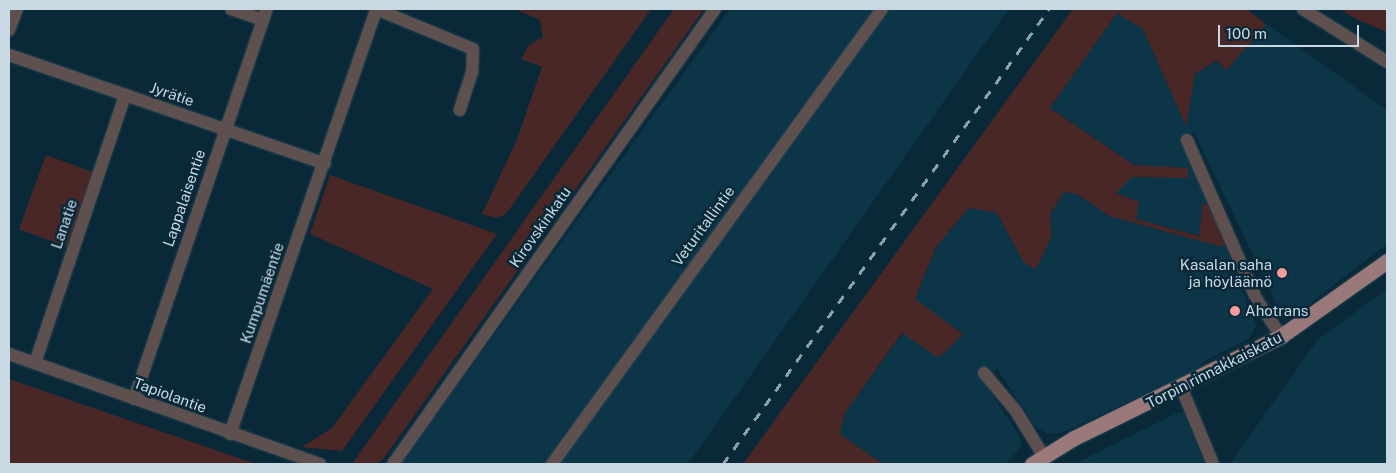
<!DOCTYPE html>
<html>
<head>
<meta charset="utf-8">
<style>
	body { margin:0 }
	#map { position:relative; width:1396px; height:473px; overflow:hidden; background:#092938; font-family:"Public Sans",sans-serif }
	div>[style] { position:absolute }
	.built>* { inset:0; background:#0c3548 }
	.green>* { inset:0; background:#492727; transform-origin:0 0 }
	.roads { filter:drop-shadow(0 0 1px #284553) drop-shadow(0 0 1px #284553) }
	.minor>* { height:12px; margin:-6px; padding:0 6px; transform-origin:6px; border-radius:6px; background:#5f5050 }
	.major>* { height:15px; margin:-7.5px; padding:0 7.5px; transform-origin:7.5px; border-radius:7.5px; background:#997979 }
	.rail>* { height:3px; margin-top:-1.5px; transform-origin:0; background:repeating-linear-gradient(90deg,#8ca1ad 0 9px,transparent 0 18px) }
	.dots>* { width:14px; height:14px; translate:-50% -50%; box-sizing:border-box; border:2px solid #092938; border-radius:50% }
	span { translate:-50% -50%; white-space:nowrap; text-align:center; line-height:1.15; -webkit-text-stroke:5px #092938; paint-order:stroke }
	.street-label { font-size:15px; color:#c8d9e3 }
	.poi-label { font-size:15px; color:#c8d9e3 }
	.right { translate:-100% -50%; text-align:right }
	.left { translate:0 -50%; text-align:left }
	.frame { position:absolute; inset:0; border:10px solid #c8d9e3; pointer-events:none }
	.scale { position:absolute; left:1218px; top:25px; width:141px; height:22px; box-sizing:border-box; border:2px solid #c8d9e3; border-top:0; padding-left:6px; font-size:15px; line-height:18px; white-space:nowrap; color:#c8d9e3; -webkit-text-stroke:4px #092938; paint-order:stroke }
</style>
</head>
<body>
<div id="map">
	<div class="built">
		<i style="clip-path:polygon(730px 9px,1009px 9px,688px 464px,401px 464px)"></i>
		<i style="clip-path:polygon(1117px 13px,1143px 29px,1186px 125px,1195px 74px,1216px 61px,1227px 70px,1266px 24px,1387px 110px,1387px 244px,1295px 315px,1278px 307px,1194px 132px,1181px 138px,1208px 205px,1203px 203px,1200px 236px,1136px 219px,1116px 193px,1132px 177px,1188px 178px,1188px 169px,1134px 165px,1050px 108px)"></i>
		<i style="clip-path:polygon(1064px 192px,1077px 194px,1109px 216px,1222px 247px,1225px 243px,1256px 326px,1250px 338px,1206px 360px,1190px 373px,1061px 433px,1047px 434px,1036px 427px,997px 369px,983px 380px,1021px 439px,1021px 447px,1006px 464px,883px 464px,840px 434px,845px 413px,903px 333px,963px 334px,915px 300px,936px 247px,969px 208px,997px 213px,1024px 262px,1036px 269px,1051px 235px,1050px 214px)"></i>
		<i style="clip-path:polygon(1387px 289px,1387px 464px,1230px 464px,1318px 339px)"></i>
		<i style="clip-path:polygon(1179px 412px,1184px 413px,1205px 464px,1074px 464px)"></i>
	</div>
	<div class="green">
		<i style="clip-path:polygon(515px 9px,651px 9px,506px 214px,496px 218px,482px 214px,516px 142px,542px 67px,521px 59px,529px 45px,543px 37px,540px 20px)"></i>
		<i style="clip-path:polygon(674px 9px,704px 9px,384px 458px,377px 464px,352px 464px)"></i>
		<i style="clip-path:polygon(1073px 9px,1246px 9px,1266px 24px,1227px 70px,1216px 61px,1195px 74px,1186px 126px,1143px 29px,1117px 13px,1050px 108px,1134px 165px,1188px 168px,1188px 178px,1132px 177px,1116px 193px,1139px 202px,1136px 219px,1199px 236px,1203px 203px,1208px 205px,1225px 243px,1222px 247px,1109px 216px,1077px 194px,1064px 192px,1050px 214px,1052px 235px,1036px 269px,1024px 263px,997px 213px,969px 208px,936px 247px,915px 299px,963px 334px,939px 358px,902px 333px,845px 413px,840px 434px,883px 464px,743px 464px)"></i>
		<i style="clip-path:polygon(1339px 9px,1387px 9px,1387px 32px,1358px 20px)"></i>
		<i style="left:46px;top:155px;width:51px;height:79px;rotate:20deg"></i>
		<i style="clip-path:polygon(330px 175px,497px 234px,342px 451px,302px 447px,332px 428px,433px 289px,310px 234px)"></i>
		<i style="clip-path:polygon(9px 379px,256px 464px,9px 464px)"></i>
	</div>
	<div class="roads">
		<div class="minor">
			<i style="left:231px;top:9px;width:34px;rotate:19deg"></i>
			<i style="left:376px;top:9px;width:105px;rotate:22.4deg"></i>
			<i style="left:473px;top:49px;width:23px;rotate:92deg"></i>
			<i style="left:472px;top:72px;width:40px;rotate:108deg"></i>
			<i style="left:1303px;top:9px;width:99px;rotate:32.2deg"></i>
			<i style="left:9px;top:30px;width:22px;rotate:-69deg"></i>
			<i style="left:9px;top:55px;width:334px;rotate:19deg"></i>
			<i style="left:1187px;top:140px;width:175px;rotate:66.4deg"></i>
			<i style="left:1257px;top:300px;width:43px;rotate:56.3deg"></i>
			<i style="left:9px;top:354px;width:330px;rotate:19.5deg"></i>
			<i style="left:35px;top:363px;width:283px;rotate:-71.4deg"></i>
			<i style="left:984px;top:373px;width:50px;rotate:49.9deg"></i>
			<i style="left:1016px;top:411px;width:52px;rotate:58.5deg"></i>
			<i style="left:1182px;top:389px;width:81px;rotate:67.5deg"></i>
			<i style="left:134px;top:399px;width:412px;rotate:-71.2deg"></i>
			<i style="left:230px;top:434px;width:449px;rotate:-71deg"></i>
			<i style="left:393px;top:464px;width:557px;rotate:-54.71deg"></i>
			<i style="left:552px;top:464px;width:562px;rotate:-54.05deg"></i>
		</div>
		<div class="major">
			<i style="left:1032px;top:464px;width:49px;rotate:-31.8deg"></i>
			<i style="left:1074px;top:438px;width:231px;rotate:-26.2deg"></i>
			<i style="left:1281px;top:336px;width:130px;rotate:-35.3deg"></i>
		</div>
	</div>
	<div class="rail">
		<i style="left:723px;top:464px;width:560px;rotate:-54.38deg"></i>
	</div>
	<div class="dots">
		<i style="left:1282px;top:273px;background:#f59b9c"></i>
		<i style="left:1235px;top:311px;background:#f59b9c"></i>
	</div>
	<div class="street-label">
		<span style="left:172px;top:94px;rotate:19deg">Jyrätie</span>
		<span style="left:184px;top:198px;rotate:-71deg">Lappalaisentie</span>
		<span style="left:64px;top:224px;rotate:-71deg">Lanatie</span>
		<span style="left:703px;top:226px;rotate:-54deg">Veturitallintie</span>
		<span style="left:540px;top:227px;rotate:-55deg">Kirovskinkatu</span>
		<span style="left:262px;top:293px;rotate:-71deg">Kumpumäentie</span>
		<span style="left:1214px;top:370px;rotate:-27deg">Torpin rinnakkaiskatu</span>
		<span style="left:170px;top:395px;rotate:20deg">Tapiolantie</span>
	</div>
	<div class="poi-label">
		<span class="right" style="left:1272px;top:273px">Kasalan saha<br>ja höyläämö</span>
		<span class="left" style="left:1245px;top:311px">Ahotrans</span>
	</div>
	<div class="frame"></div>
	<div class="scale">100 m</div>
</div>
</body>
</html>
